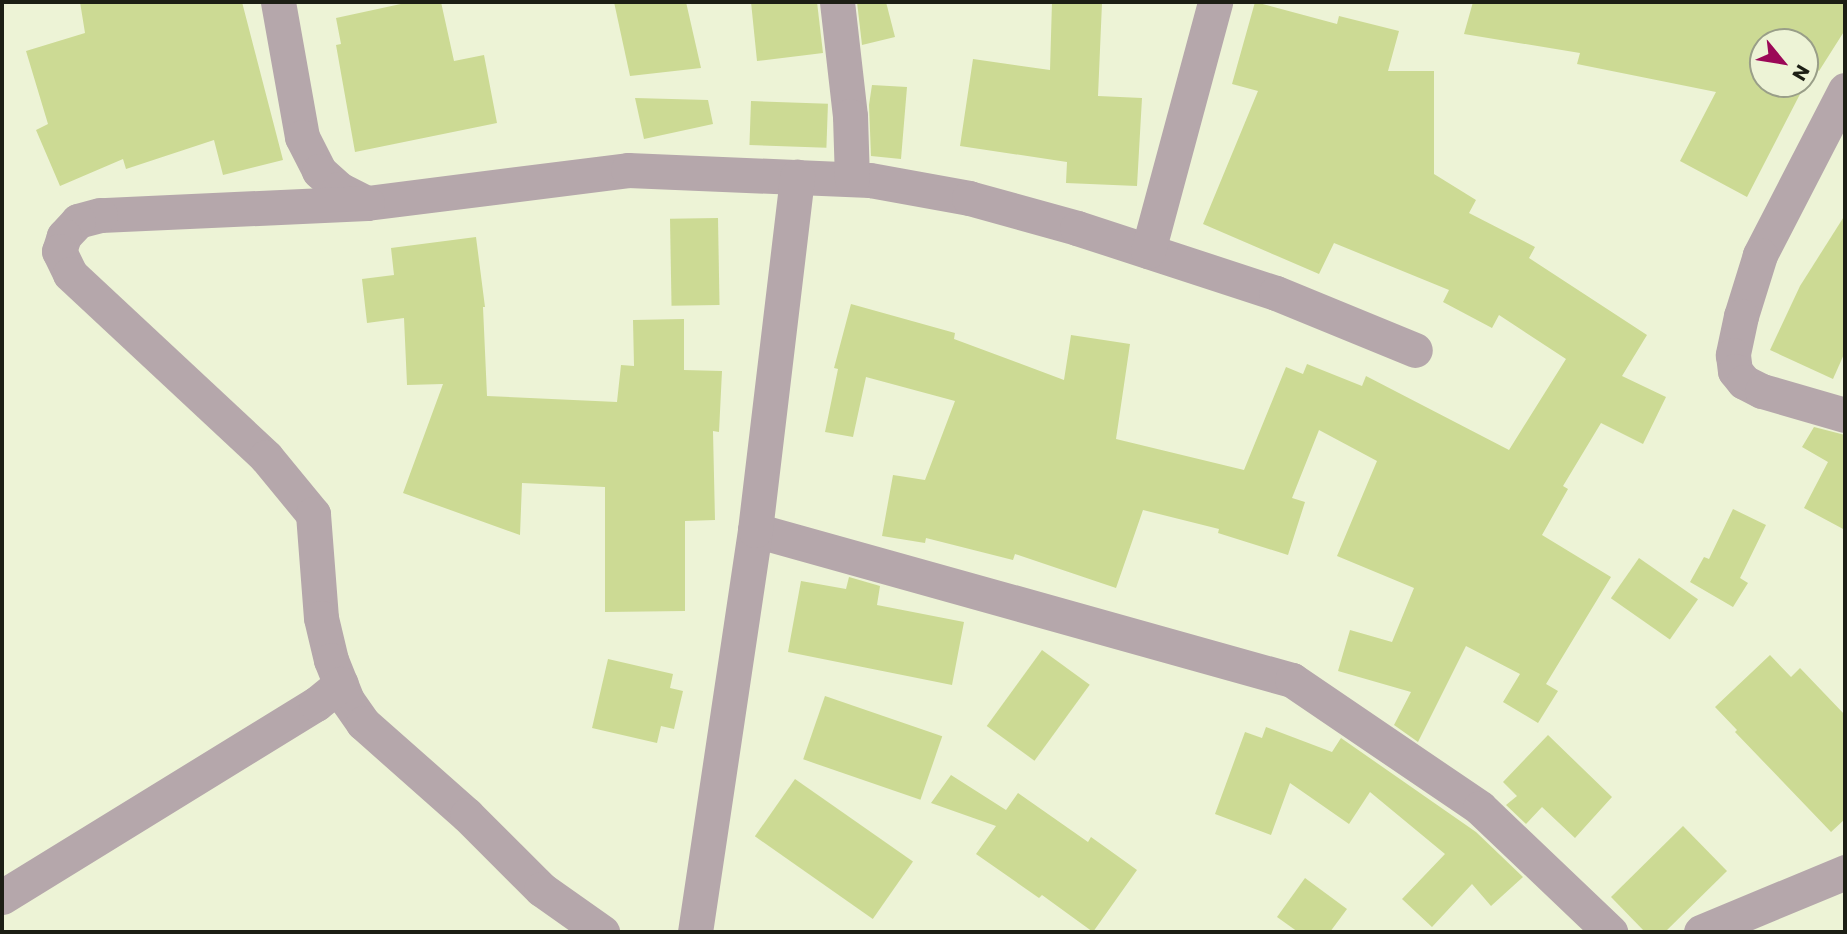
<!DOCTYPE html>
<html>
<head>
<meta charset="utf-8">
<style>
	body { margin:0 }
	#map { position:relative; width:1847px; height:934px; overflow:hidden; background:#edf3d6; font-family:Poppins,sans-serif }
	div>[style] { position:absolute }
	.building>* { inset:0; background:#ccda94; transform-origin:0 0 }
	.minor>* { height:35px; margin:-17.5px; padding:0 17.5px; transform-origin:17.5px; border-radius:17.5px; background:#b5a7ab }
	span { translate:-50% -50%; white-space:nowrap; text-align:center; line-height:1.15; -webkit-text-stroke:6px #edf3d6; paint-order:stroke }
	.frame { position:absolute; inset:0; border:4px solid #1c1e14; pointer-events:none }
	.north { position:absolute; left:1749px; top:28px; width:70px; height:70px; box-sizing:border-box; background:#edf3d6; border:2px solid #999e88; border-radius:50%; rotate:120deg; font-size:19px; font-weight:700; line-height:28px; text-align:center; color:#1c1e14 }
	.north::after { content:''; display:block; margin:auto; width:24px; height:32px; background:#9b0857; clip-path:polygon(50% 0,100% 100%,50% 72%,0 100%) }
</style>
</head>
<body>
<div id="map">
	<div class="building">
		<i style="clip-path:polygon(80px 2px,242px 2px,283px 160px,223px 175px,214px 140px,126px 169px,123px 159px,60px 186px,36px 130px,48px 124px,26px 51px,85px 33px)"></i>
		<i style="clip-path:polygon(410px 2px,441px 2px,454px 61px,484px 55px,497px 123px,355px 152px,336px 45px,341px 44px,336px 18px)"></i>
		<i style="clip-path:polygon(614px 2px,686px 2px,701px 68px,630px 76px)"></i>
		<i style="clip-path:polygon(751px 2px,817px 2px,823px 53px,757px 61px)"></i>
		<i style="clip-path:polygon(857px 2px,886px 2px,895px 37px,862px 45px)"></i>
		<i style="clip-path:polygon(1052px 2px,1102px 3px,1098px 96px,1142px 98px,1137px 186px,1066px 183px,1067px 162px,960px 146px,973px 59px,1050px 70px)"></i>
		<i style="clip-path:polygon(1255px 2px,1337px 24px,1339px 16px,1399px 31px,1388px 71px,1434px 71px,1434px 174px,1476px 200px,1469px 213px,1535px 247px,1529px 258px,1647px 335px,1622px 376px,1666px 397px,1643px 444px,1601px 423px,1563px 486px,1568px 489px,1542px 535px,1611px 577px,1546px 684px,1558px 691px,1538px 723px,1503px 702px,1520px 674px,1466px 646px,1418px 742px,1394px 725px,1411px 692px,1338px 671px,1350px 630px,1392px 642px,1414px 588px,1337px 556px,1377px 461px,1319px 430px,1292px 498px,1305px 502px,1288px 555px,1218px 533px,1219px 529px,1143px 510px,1116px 588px,1015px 554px,1013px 560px,926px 538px,925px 543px,882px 536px,893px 475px,925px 480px,955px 401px,866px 377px,853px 437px,825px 432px,838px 369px,834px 368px,851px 304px,955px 333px,954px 339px,1064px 380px,1071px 335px,1130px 344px,1116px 439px,1244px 470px,1286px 367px,1303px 374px,1307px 364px,1362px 386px,1366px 376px,1509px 450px,1566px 359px,1499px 315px,1492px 328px,1443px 302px,1449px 290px,1334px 243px,1319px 274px,1203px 224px,1258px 91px,1232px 84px)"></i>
		<i style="clip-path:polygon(evenodd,1473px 2px,1845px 2px,1845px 30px,1819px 71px,1814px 67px,1747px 197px,1680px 161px,1716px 92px,1577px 64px,1580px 53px,1464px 34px,1473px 2px,1763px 42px,1805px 42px,1805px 84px,1763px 84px,1763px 42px)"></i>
		<i style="clip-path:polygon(872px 85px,907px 87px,901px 159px,871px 156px,869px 105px)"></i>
		<i style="clip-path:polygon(635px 98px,708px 100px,713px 124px,644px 139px)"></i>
		<i style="left:751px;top:101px;width:77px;height:44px;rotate:2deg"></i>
		<i style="clip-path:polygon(1845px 215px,1845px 352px,1833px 379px,1770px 350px,1800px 286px)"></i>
		<i style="left:718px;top:218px;width:87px;height:48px;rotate:89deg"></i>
		<i style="clip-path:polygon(476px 237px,485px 307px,483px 307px,487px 396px,617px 402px,621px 365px,634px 366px,633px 320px,684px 319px,684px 370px,722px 371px,719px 432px,713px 431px,715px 520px,685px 521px,685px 611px,605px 612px,605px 487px,522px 483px,520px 535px,403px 493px,443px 384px,407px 385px,404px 318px,367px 323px,362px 279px,394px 275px,391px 248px)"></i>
		<i style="clip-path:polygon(1814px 427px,1845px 435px,1845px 530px,1804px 508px,1828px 462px,1802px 447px)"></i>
		<i style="clip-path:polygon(1733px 509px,1766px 525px,1740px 578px,1748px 583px,1733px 607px,1690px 582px,1704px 557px,1709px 559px)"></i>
		<i style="left:1639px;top:558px;width:72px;height:49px;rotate:35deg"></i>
		<i style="clip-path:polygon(849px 577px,880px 586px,877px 605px,964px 622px,952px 685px,788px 652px,801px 581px,846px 589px)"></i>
		<i style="left:1042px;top:650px;width:59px;height:94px;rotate:36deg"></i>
		<i style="clip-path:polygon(1770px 655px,1791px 677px,1800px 668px,1845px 715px,1845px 819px,1831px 832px,1735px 732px,1737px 730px,1715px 707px)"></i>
		<i style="clip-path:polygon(608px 659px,673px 674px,670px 688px,683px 691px,674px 729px,661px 726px,657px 743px,592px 728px)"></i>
		<i style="left:825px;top:696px;width:124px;height:67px;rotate:19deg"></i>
		<i style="clip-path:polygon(1266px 727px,1332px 752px,1341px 738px,1476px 832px,1523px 877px,1491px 906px,1472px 884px,1432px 927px,1402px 899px,1445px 854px,1370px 792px,1349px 824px,1290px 783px,1271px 835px,1215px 814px,1245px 732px,1262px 738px)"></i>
		<i style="clip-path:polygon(1548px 735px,1612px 797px,1575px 838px,1542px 807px,1526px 824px,1506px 805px,1517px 796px,1503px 782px)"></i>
		<i style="clip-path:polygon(951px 775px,1006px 810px,1018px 793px,1088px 842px,1091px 837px,1137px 870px,1093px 932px,1042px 895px,1039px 898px,976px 854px,996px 826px,931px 803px)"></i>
		<i style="left:795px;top:779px;width:144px;height:70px;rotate:35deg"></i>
		<i style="clip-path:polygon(1683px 826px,1727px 871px,1665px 932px,1645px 932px,1611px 897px)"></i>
		<i style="clip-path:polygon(1305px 878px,1347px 909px,1330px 932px,1298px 932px,1277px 917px)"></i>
	</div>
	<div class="minor">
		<i style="left:278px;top:2px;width:137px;rotate:79.9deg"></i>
		<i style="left:302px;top:137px;width:38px;rotate:63deg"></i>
		<i style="left:319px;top:171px;width:27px;rotate:42deg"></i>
		<i style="left:339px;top:189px;width:31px;rotate:27deg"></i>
		<i style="left:367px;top:203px;width:263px;rotate:-7.2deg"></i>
		<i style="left:628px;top:170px;width:242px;rotate:2.4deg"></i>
		<i style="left:870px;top:180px;width:101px;rotate:10.3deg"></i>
		<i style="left:969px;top:198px;width:112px;rotate:15.5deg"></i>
		<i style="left:1077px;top:228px;width:209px;rotate:18.1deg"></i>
		<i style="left:1276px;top:293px;width:150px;rotate:22.3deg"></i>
		<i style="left:837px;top:2px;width:115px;rotate:83.5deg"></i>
		<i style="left:850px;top:116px;width:63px;rotate:88.2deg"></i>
		<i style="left:1845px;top:90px;width:186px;rotate:117.3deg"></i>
		<i style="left:1760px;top:255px;width:64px;rotate:107.3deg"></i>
		<i style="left:1741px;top:316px;width:40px;rotate:102deg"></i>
		<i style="left:1733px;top:355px;width:16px;rotate:83deg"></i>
		<i style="left:1735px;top:371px;width:14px;rotate:51deg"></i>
		<i style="left:1744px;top:382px;width:20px;rotate:27deg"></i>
		<i style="left:1762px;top:391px;width:86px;rotate:16.1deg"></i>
		<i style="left:367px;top:203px;width:267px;rotate:177.4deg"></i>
		<i style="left:100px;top:215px;width:23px;rotate:165deg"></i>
		<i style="left:78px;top:221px;width:21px;rotate:133deg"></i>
		<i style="left:64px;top:236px;width:16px;rotate:108deg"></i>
		<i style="left:59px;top:251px;width:25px;rotate:64deg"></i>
		<i style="left:70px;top:274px;width:268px;rotate:43deg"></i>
		<i style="left:266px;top:457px;width:74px;rotate:50.5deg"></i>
		<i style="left:313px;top:514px;width:104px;rotate:85.6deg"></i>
		<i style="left:321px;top:618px;width:43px;rotate:76.6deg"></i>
		<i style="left:331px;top:660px;width:43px;rotate:68.2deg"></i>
		<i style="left:347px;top:700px;width:28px;rotate:55deg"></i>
		<i style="left:363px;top:723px;width:139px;rotate:41.5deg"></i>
		<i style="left:467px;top:815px;width:105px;rotate:45deg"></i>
		<i style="left:541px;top:889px;width:75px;rotate:35.2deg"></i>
		<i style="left:1148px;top:251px;width:258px;rotate:-74.9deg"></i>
		<i style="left:755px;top:530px;width:558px;rotate:15.61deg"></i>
		<i style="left:1292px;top:680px;width:227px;rotate:34.2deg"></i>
		<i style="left:1480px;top:808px;width:180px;rotate:43.6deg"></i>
		<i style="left:2px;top:897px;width:369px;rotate:-31.6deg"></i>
		<i style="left:316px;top:704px;width:32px;rotate:-39deg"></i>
		<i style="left:695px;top:932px;width:406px;rotate:-81.5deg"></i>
		<i style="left:755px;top:530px;width:356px;rotate:-83.2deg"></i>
		<i style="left:1701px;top:932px;width:156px;rotate:-22.6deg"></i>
	</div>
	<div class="frame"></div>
	<div class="north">N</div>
</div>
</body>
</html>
